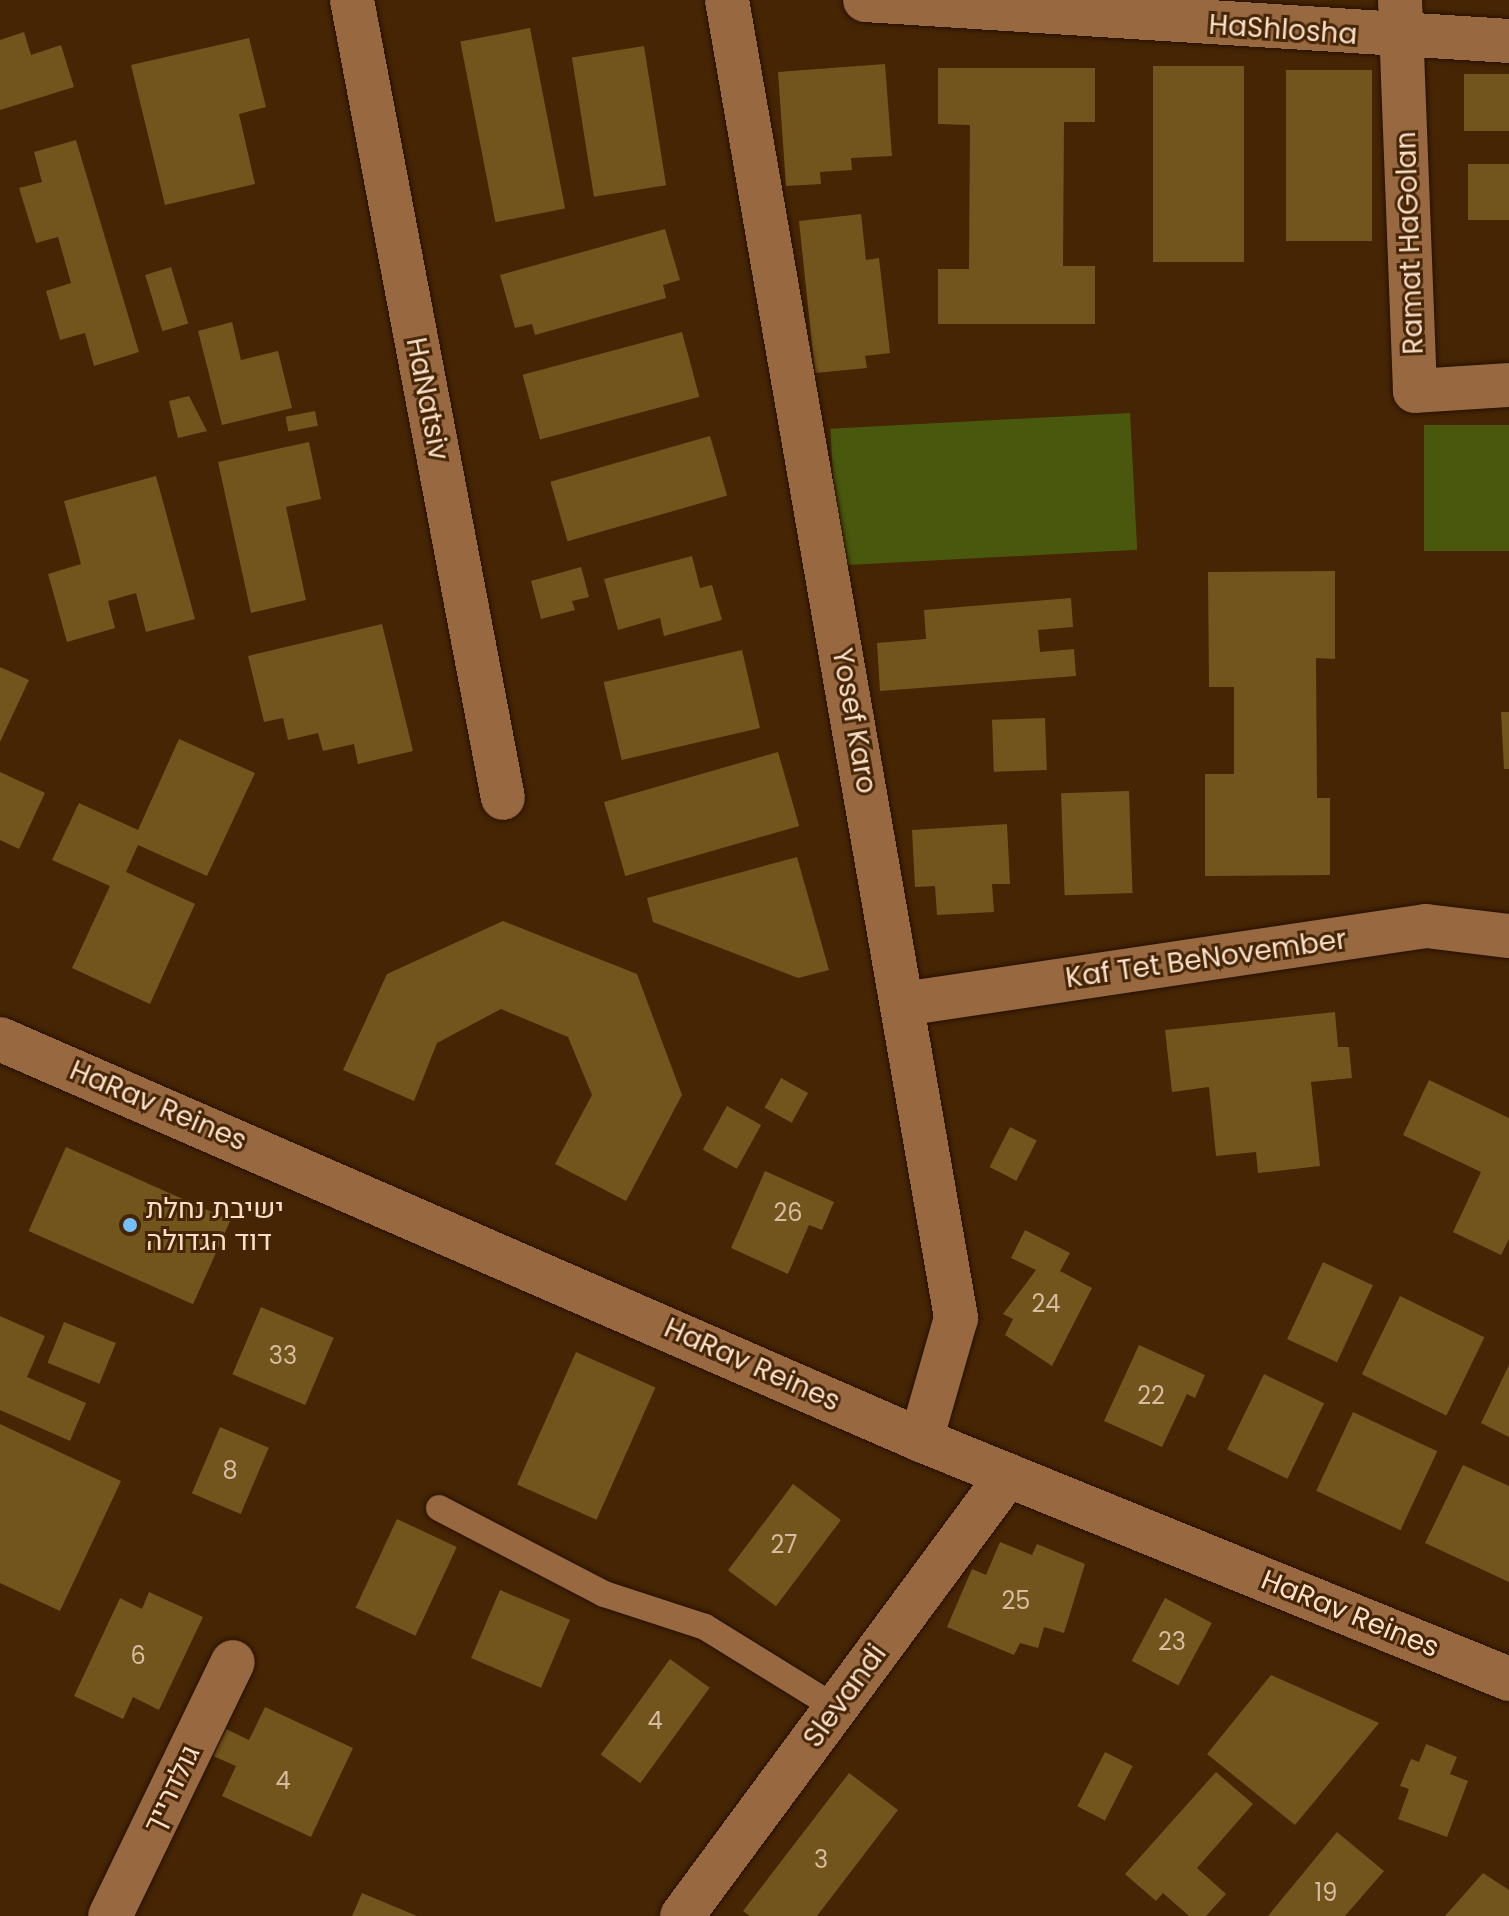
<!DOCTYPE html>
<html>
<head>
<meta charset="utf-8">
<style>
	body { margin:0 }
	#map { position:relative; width:1509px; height:1916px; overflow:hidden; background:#452504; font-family:Poppins,Heebo,sans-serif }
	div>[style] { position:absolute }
	.green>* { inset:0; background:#49580d; transform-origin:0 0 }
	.building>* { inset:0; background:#72551d; transform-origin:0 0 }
	.roads { filter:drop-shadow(0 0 2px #261000) drop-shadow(0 0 2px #261000) }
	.service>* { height:26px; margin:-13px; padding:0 13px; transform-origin:13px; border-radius:13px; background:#986941 }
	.minor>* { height:44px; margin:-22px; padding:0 22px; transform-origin:22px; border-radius:22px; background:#986941 }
	.dots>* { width:22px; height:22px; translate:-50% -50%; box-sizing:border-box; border:4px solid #452504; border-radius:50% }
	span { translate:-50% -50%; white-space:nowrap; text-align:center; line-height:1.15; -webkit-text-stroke:6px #452504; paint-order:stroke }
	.number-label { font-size:24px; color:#d8bc9f }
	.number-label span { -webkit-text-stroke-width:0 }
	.street-label { font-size:28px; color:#fadfca }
	.poi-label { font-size:28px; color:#fadfca }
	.left { translate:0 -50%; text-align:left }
</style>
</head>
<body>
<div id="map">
	<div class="green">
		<i style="left:1130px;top:413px;width:137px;height:300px;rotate:87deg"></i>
		<i style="left:1509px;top:425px;width:126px;height:85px;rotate:90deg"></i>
	</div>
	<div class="building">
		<i style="left:530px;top:28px;width:184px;height:71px;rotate:79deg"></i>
		<i style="clip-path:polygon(24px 32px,31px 55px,61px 45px,74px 87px,0 110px,0 40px)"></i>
		<i style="clip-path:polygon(249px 38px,266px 107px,239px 114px,255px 184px,165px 205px,131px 65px)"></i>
		<i style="left:644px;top:46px;width:141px;height:73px;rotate:81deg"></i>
		<i style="clip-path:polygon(885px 64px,892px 156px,851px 158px,852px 170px,820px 172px,821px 184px,786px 186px,778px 72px)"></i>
		<i style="left:1244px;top:66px;width:196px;height:91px;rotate:90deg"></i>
		<i style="clip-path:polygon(938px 68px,1095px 68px,1095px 122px,1064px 122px,1063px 266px,1095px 266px,1095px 324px,938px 324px,938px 269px,969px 269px,970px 125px,938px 124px)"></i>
		<i style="left:1372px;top:70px;width:171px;height:86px;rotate:90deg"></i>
		<i style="left:1509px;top:74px;width:57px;height:45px;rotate:90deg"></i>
		<i style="clip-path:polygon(76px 140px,139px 352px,94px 366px,85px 333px,60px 340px,46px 291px,71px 283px,58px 237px,36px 243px,19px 188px,42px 182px,34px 152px)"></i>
		<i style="left:1509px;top:164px;width:56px;height:41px;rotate:90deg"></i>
		<i style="clip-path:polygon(861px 214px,866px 260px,879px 258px,890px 353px,865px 356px,867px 368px,815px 373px,799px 221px)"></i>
		<i style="clip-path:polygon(665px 229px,680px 280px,663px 285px,666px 298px,535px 335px,532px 324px,515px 328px,500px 275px)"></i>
		<i style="left:171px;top:267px;width:59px;height:27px;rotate:73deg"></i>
		<i style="clip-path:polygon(232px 322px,241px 360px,278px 351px,292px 408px,222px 425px,198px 331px)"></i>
		<i style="left:682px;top:332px;width:67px;height:165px;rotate:75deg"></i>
		<i style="clip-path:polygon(189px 396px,207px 431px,178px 438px,169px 401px)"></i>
		<i style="left:315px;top:411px;width:15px;height:30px;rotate:79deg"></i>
		<i style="left:710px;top:436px;width:62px;height:166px;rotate:74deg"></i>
		<i style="clip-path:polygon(309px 442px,321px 499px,286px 507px,306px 600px,251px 613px,218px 462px)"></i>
		<i style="clip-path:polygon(156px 476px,195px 619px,146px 632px,136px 593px,108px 601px,115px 628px,67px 642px,48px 574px,81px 564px,64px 501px)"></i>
		<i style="clip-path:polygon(692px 556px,700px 588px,712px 585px,722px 620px,664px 636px,660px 618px,618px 630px,604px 579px)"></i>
		<i style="clip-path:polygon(581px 567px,589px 597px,572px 601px,575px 610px,541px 619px,531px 581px)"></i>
		<i style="clip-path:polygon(1335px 571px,1335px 659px,1316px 658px,1317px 798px,1330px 798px,1330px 875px,1205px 876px,1205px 774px,1234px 774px,1234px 687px,1209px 687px,1208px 572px)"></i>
		<i style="clip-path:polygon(1071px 598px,1073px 627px,1038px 630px,1040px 652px,1074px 649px,1076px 676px,880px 691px,877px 643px,926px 639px,924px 610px)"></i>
		<i style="clip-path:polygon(382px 624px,413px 751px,358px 764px,354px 744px,323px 751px,318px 733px,288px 740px,283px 718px,264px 722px,248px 656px)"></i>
		<i style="left:742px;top:650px;width:80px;height:142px;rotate:77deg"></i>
		<i style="clip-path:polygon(0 667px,29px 680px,0 742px)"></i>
		<i style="clip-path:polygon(1501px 712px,1509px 712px,1509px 769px,1504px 769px)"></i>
		<i style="left:1045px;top:718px;width:52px;height:53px;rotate:88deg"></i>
		<i style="clip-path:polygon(179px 739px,255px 773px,207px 876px,138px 845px,126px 872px,195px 904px,150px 1004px,72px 968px,110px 886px,52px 860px,79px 803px,138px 830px)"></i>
		<i style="left:778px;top:752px;width:77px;height:181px;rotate:74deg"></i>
		<i style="clip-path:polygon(0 772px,45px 793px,19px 849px,0 840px)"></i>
		<i style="left:1129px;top:791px;width:102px;height:68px;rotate:88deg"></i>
		<i style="clip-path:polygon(1007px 824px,1010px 884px,992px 884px,994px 912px,937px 915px,935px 886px,915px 887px,912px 830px)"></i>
		<i style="clip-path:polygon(797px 857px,829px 970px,798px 978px,653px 922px,647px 898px)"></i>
		<i style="clip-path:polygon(503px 921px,637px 974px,682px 1095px,626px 1201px,555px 1164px,592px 1095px,568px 1037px,501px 1009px,437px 1043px,414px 1101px,343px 1070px,387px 974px)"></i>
		<i style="clip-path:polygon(1335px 1012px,1338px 1047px,1349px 1047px,1352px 1078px,1311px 1082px,1320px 1166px,1258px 1173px,1256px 1152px,1216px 1156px,1209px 1087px,1172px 1092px,1165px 1030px)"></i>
		<i style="left:781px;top:1078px;width:31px;height:34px;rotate:29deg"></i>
		<i style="clip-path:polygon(1429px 1080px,1509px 1118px,1509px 1239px,1501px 1255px,1453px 1232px,1481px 1172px,1403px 1135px)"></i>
		<i style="left:727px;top:1106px;width:39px;height:50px;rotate:29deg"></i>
		<i style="left:1010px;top:1127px;width:30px;height:45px;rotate:27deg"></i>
		<i style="left:66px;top:1147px;width:180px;height:92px;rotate:24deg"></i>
		<i style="clip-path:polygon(765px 1171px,834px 1202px,822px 1230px,809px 1225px,788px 1274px,731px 1248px)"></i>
		<i style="clip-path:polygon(1025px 1230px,1070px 1253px,1060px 1271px,1092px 1288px,1052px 1366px,1005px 1335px,1013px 1319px,1003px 1314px,1036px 1270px,1011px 1258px)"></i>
		<i style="left:1323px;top:1262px;width:55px;height:85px;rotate:25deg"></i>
		<i style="left:1400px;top:1296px;width:94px;height:87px;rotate:26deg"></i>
		<i style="left:261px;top:1307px;width:79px;height:73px;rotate:23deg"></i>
		<i style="clip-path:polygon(0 1316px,45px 1336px,27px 1377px,86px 1403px,70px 1441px,0 1410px)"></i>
		<i style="left:64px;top:1322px;width:56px;height:44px;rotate:22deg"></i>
		<i style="clip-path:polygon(1139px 1345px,1205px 1375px,1195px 1398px,1187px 1394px,1162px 1447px,1104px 1421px)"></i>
		<i style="left:576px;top:1352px;width:87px;height:145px;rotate:24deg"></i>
		<i style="clip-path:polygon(1509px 1365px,1509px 1437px,1481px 1423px)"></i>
		<i style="left:1264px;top:1374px;width:67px;height:84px;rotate:26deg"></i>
		<i style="left:1353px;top:1412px;width:93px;height:87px;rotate:25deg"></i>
		<i style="clip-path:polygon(0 1424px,121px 1481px,60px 1611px,0 1583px)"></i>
		<i style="left:220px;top:1427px;width:53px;height:72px;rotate:23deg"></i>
		<i style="clip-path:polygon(1463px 1465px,1509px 1486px,1509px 1582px,1425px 1543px)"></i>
		<i style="left:793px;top:1484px;width:60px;height:108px;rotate:37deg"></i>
		<i style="left:397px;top:1519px;width:66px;height:98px;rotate:25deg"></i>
		<i style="clip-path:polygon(1000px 1542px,1032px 1555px,1037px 1544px,1085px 1564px,1064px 1633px,1044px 1627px,1038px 1648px,1020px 1643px,1014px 1655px,947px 1627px,972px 1569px,986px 1575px)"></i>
		<i style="left:500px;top:1590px;width:76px;height:74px;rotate:23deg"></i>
		<i style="clip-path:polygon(149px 1592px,203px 1617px,159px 1710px,133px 1697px,123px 1719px,74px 1696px,120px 1598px,142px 1609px)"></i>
		<i style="left:1165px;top:1598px;width:53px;height:71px;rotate:28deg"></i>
		<i style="left:670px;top:1659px;width:49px;height:118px;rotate:36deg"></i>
		<i style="clip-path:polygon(1271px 1675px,1379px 1723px,1295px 1825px,1207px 1754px)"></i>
		<i style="clip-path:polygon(265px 1707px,353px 1748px,311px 1837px,222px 1796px,236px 1766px,213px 1756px,226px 1729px,249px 1740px)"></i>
		<i style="clip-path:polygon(1426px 1744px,1457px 1757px,1450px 1774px,1468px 1781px,1447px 1837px,1398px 1819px,1409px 1789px,1400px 1786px,1411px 1759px,1419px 1762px)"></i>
		<i style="left:1105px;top:1752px;width:31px;height:61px;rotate:27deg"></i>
		<i style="clip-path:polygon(1216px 1772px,1253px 1804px,1197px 1868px,1226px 1894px,1206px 1916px,1189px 1916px,1163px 1893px,1156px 1901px,1125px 1874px)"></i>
		<i style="clip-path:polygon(849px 1773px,898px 1810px,817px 1916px,750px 1916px,743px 1911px)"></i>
		<i style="clip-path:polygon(1337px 1832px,1384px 1871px,1345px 1916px,1268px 1916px)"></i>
		<i style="clip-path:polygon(1483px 1873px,1509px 1890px,1509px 1916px,1445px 1916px)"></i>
		<i style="clip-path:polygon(362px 1893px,417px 1916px,352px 1916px)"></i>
	</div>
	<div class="roads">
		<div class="service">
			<i style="left:439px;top:1508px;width:186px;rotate:27.5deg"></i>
			<i style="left:604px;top:1594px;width:106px;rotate:18.1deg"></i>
			<i style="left:705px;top:1627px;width:154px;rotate:31.7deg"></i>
		</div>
		<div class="minor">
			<i style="left:352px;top:0;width:812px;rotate:79.29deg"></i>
			<i style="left:727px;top:0;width:1338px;rotate:80.14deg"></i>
			<i style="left:956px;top:1318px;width:127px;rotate:106deg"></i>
			<i style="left:865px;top:0;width:645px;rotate:3.64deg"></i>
			<i style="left:1400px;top:0;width:391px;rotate:87.8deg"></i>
			<i style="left:1415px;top:391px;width:94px;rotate:-3.7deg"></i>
			<i style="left:903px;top:1004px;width:529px;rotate:-8.48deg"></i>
			<i style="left:1426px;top:926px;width:84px;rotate:6.9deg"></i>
			<i style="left:0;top:1039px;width:1005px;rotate:23.53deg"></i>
			<i style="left:921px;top:1440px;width:635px;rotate:22.12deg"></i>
			<i style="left:110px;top:1916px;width:282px;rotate:-64.2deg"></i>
			<i style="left:682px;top:1916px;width:548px;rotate:-53.53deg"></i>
		</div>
	</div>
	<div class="dots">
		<i style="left:130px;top:1225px;background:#74c0f6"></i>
	</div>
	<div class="number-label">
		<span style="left:788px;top:1213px">26</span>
		<span style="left:1046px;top:1304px">24</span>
		<span style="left:283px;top:1356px">33</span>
		<span style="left:1151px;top:1396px">22</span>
		<span style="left:230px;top:1471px">8</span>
		<span style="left:784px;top:1545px">27</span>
		<span style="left:1016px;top:1601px">25</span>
		<span style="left:1172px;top:1642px">23</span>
		<span style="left:138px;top:1656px">6</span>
		<span style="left:655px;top:1721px">4</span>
		<span style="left:283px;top:1781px">4</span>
		<span style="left:821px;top:1860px">3</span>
		<span style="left:1326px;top:1893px">19</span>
	</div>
	<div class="street-label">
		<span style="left:1283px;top:30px;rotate:4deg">HaShlosha</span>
		<span style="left:1410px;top:243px;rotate:-92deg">Ramat HaGolan</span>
		<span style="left:427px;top:399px;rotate:79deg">HaNatsiv</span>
		<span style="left:854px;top:721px;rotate:80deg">Yosef Karo</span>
		<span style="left:1206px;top:959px;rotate:-8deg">Kaf Tet BeNovember</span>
		<span style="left:158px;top:1106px;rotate:23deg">HaRav Reines</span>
		<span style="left:752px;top:1365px;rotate:24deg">HaRav Reines</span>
		<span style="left:1350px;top:1614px;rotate:22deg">HaRav Reines</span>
		<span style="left:845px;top:1696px;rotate:-54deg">Slevandi</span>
		<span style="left:172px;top:1789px;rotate:-64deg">גולדרייך</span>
	</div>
	<div class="poi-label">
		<span class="left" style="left:146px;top:1225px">ישיבת נחלת<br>דוד הגדולה</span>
	</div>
</div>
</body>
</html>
